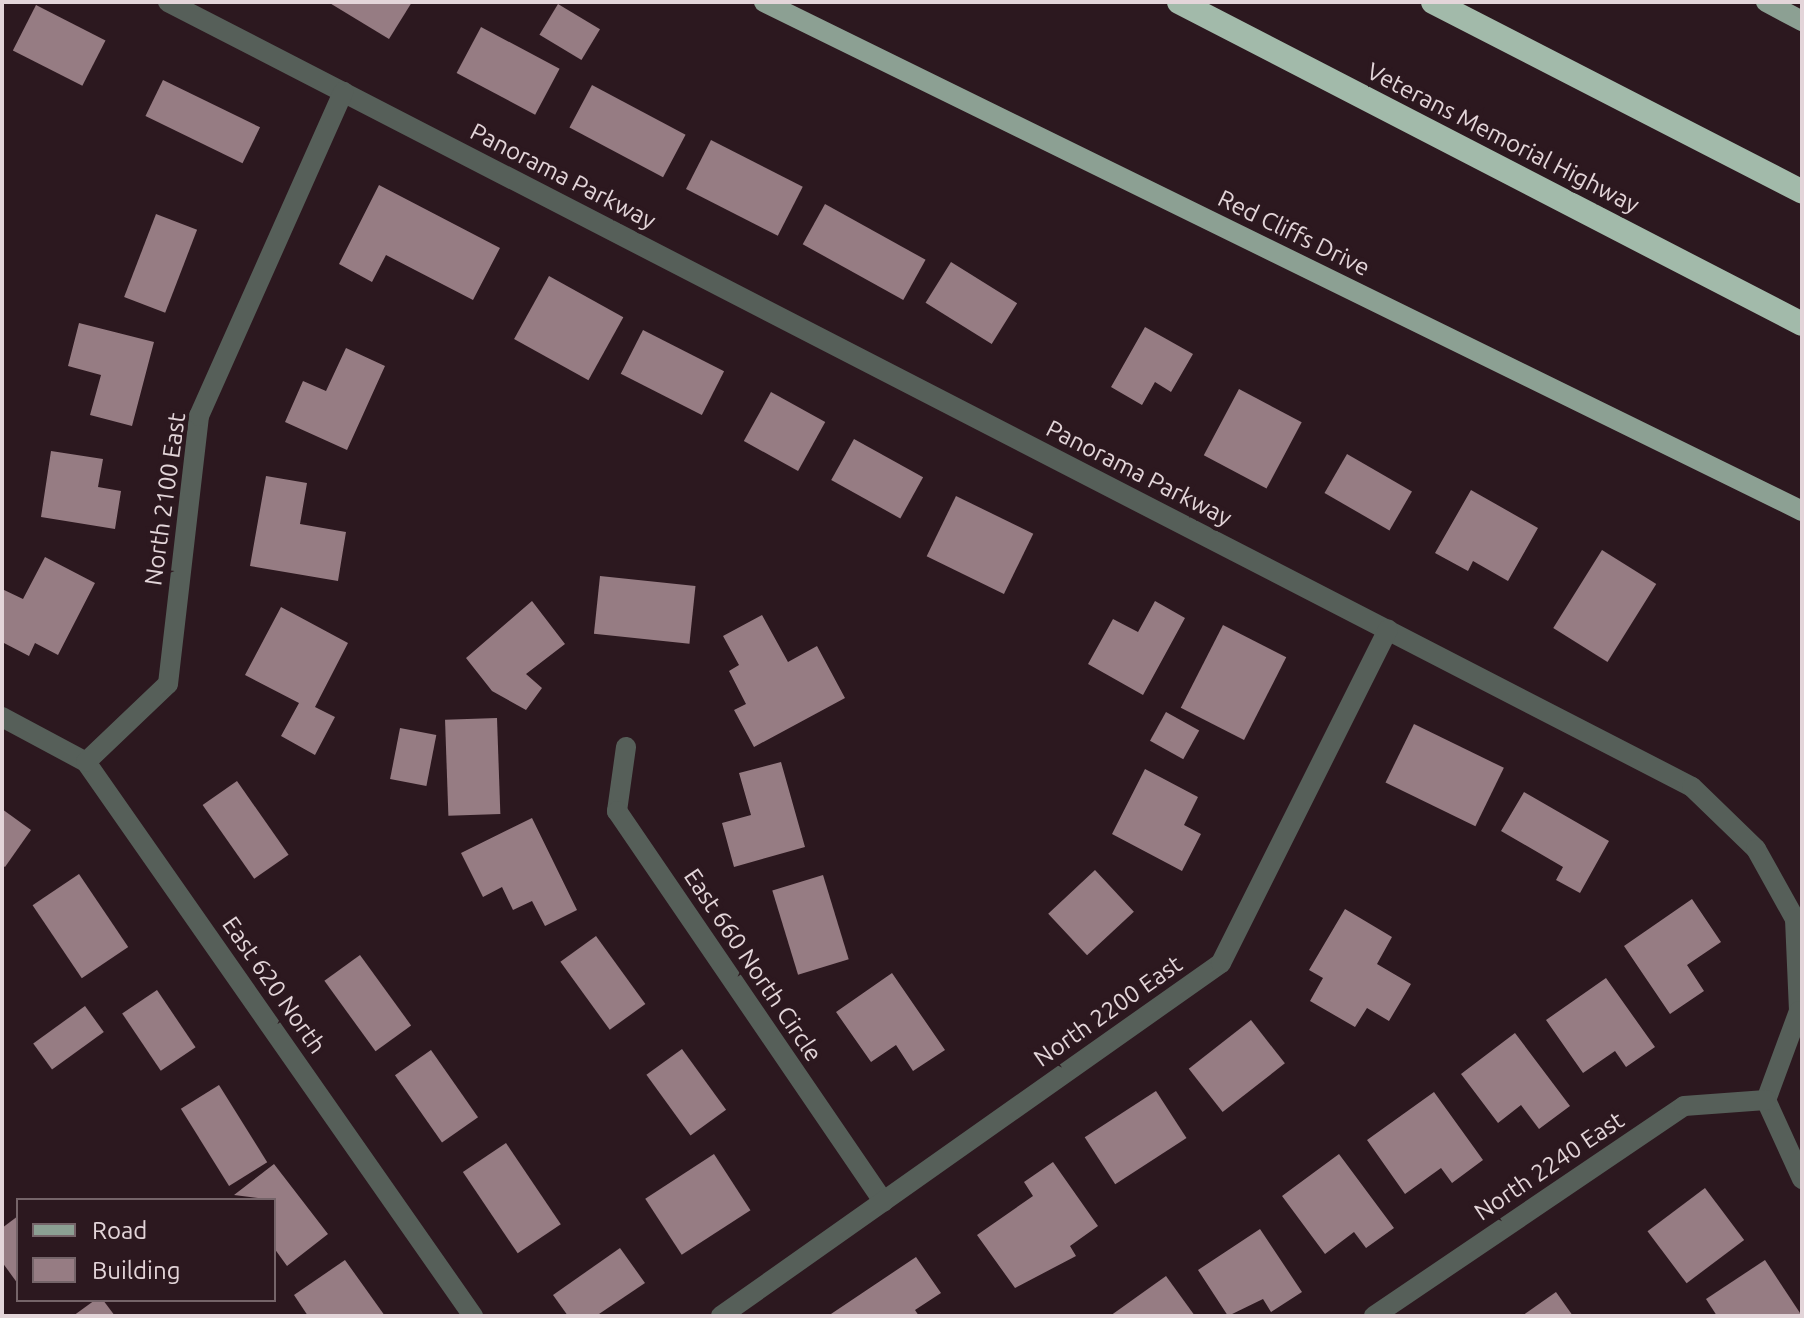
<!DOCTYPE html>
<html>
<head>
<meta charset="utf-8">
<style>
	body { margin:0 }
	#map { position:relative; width:1804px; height:1318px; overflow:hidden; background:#2c181f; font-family:Ubuntu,sans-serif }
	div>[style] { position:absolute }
	.building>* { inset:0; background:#967c83; transform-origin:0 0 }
	.minor>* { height:20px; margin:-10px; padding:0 10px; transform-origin:10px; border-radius:10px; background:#565f59 }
	.major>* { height:20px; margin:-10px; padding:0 10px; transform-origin:10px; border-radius:10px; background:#8ca093 }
	.highway>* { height:24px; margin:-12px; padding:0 12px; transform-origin:12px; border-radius:12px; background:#a2baaa }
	span { translate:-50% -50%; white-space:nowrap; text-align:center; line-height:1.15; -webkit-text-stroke:8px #2c181f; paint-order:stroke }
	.street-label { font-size:24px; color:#e3d5d9 }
	.frame { position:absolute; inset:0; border:4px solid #e3d5d9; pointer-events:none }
	.legend { position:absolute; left:16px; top:1198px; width:260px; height:104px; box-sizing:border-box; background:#2c181f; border:2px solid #756469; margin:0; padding:10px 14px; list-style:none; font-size:24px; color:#e3d5d9 }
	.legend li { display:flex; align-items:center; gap:16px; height:40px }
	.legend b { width:40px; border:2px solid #756469 }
</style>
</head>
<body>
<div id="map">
	<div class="building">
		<i style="clip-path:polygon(328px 2px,412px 2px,389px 39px)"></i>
		<i style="left:558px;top:4px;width:49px;height:36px;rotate:31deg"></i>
		<i style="left:36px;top:5px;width:78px;height:51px;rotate:27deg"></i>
		<i style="left:481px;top:27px;width:89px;height:52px;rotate:28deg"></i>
		<i style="left:163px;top:80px;width:108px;height:40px;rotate:26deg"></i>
		<i style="left:592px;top:85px;width:106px;height:48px;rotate:28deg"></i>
		<i style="left:711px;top:140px;width:103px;height:55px;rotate:27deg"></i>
		<i style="clip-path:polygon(379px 185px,500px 248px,473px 300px,386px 255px,372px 282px,339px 264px)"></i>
		<i style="left:825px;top:204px;width:115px;height:46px;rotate:29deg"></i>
		<i style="left:156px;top:214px;width:44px;height:89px;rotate:21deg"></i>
		<i style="left:951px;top:262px;width:78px;height:48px;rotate:32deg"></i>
		<i style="left:549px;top:276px;width:85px;height:72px;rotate:29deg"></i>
		<i style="clip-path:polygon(79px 323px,154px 342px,132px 426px,90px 415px,101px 375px,68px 366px)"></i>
		<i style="clip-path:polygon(1145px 327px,1193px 354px,1171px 392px,1155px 382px,1142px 405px,1111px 387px)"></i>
		<i style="left:643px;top:330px;width:91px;height:49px;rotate:27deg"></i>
		<i style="clip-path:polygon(346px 348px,385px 366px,347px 450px,285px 422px,303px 381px,326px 391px)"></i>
		<i style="left:1239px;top:389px;width:71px;height:75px;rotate:28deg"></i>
		<i style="left:771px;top:392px;width:62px;height:56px;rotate:29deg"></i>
		<i style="left:854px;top:439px;width:79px;height:47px;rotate:29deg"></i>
		<i style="clip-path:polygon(51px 451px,103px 459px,98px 487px,121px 491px,115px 529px,41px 517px)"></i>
		<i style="left:1347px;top:454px;width:75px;height:45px;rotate:30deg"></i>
		<i style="clip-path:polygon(266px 476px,307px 483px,300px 524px,346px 532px,338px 581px,250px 566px)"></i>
		<i style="clip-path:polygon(1471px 490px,1538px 528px,1508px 581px,1473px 561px,1468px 571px,1435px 553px)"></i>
		<i style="left:956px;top:496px;width:86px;height:67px;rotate:26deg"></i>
		<i style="left:1602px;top:550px;width:64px;height:92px;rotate:32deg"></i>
		<i style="clip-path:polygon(45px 557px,95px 583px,58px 655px,35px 643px,29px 656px,2px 642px,2px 589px,23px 599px)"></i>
		<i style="left:600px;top:576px;width:96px;height:58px;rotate:6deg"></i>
		<i style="clip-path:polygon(532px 601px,565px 644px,526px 674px,542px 688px,526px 710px,492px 691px,466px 658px)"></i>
		<i style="clip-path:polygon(1155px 601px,1185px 618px,1143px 695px,1088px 664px,1113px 619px,1138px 632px)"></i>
		<i style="clip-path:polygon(281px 607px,348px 643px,315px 707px,335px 717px,315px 755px,281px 736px,299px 703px,245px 675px)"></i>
		<i style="clip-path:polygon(762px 615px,788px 662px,817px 646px,845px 698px,754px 747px,734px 710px,746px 704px,729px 671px,739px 665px,723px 636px)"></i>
		<i style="left:1223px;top:625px;width:71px;height:93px;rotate:27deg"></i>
		<i style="left:1166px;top:712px;width:38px;height:33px;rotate:29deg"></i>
		<i style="left:497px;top:718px;width:96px;height:52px;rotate:88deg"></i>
		<i style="left:1414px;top:724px;width:100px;height:65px;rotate:26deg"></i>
		<i style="left:400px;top:728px;width:37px;height:52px;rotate:11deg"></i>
		<i style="clip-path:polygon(781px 762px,805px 847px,734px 867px,722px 823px,751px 815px,739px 773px)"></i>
		<i style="clip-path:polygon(1145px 769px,1198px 797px,1184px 825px,1201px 834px,1182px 871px,1112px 834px)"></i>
		<i style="left:237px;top:781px;width:90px;height:42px;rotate:55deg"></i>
		<i style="clip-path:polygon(1524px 792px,1609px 841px,1580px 893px,1556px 880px,1563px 867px,1501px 831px)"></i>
		<i style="clip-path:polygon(2px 809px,31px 830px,5px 867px,2px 865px)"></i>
		<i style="clip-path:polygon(532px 818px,577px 910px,545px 926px,532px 901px,513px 910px,502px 887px,483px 897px,461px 853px)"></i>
		<i style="left:1095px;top:870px;width:57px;height:64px;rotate:47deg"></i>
		<i style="left:79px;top:874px;width:88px;height:56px;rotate:56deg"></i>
		<i style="left:823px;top:875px;width:88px;height:53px;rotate:73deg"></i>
		<i style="clip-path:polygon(1692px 899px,1721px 942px,1687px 965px,1704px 991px,1670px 1014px,1624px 946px)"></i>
		<i style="clip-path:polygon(1345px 909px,1392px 937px,1377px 964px,1411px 984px,1389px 1021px,1367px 1008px,1355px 1027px,1310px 1001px,1323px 978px,1309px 970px)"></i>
		<i style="left:596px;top:936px;width:84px;height:44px;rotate:54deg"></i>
		<i style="left:360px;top:955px;width:87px;height:44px;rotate:54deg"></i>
		<i style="clip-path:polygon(892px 973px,945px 1050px,913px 1071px,896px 1045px,871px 1062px,836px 1012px)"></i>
		<i style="clip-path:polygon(1606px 978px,1655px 1047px,1626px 1067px,1615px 1051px,1583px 1073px,1546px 1020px)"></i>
		<i style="left:157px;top:990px;width:69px;height:42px;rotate:56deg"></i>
		<i style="left:85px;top:1006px;width:32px;height:64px;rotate:54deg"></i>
		<i style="left:1251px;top:1020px;width:55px;height:79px;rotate:52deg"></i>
		<i style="clip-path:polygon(1515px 1033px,1570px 1106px,1539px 1129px,1521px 1105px,1498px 1123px,1461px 1074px)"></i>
		<i style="left:682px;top:1049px;width:75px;height:44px;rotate:54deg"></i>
		<i style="left:431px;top:1050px;width:82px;height:44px;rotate:55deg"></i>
		<i style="left:219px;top:1085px;width:91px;height:45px;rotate:58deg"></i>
		<i style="left:1156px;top:1091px;width:56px;height:85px;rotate:57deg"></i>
		<i style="clip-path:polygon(1434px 1092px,1483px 1160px,1452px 1183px,1441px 1168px,1405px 1194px,1367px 1140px)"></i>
		<i style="left:506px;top:1143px;width:98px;height:52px;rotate:56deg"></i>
		<i style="left:714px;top:1154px;width:67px;height:82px;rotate:57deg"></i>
		<i style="clip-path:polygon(1339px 1154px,1394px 1228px,1366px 1248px,1354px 1232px,1325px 1254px,1282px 1196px)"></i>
		<i style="clip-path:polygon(1053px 1162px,1098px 1226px,1070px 1246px,1076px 1256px,1015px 1288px,977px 1235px,1033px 1196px,1024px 1182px)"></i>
		<i style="clip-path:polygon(274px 1164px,328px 1234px,287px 1266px,274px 1248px,274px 1200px,234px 1195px)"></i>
		<i style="left:1705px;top:1188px;width:65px;height:72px;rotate:53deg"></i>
		<i style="clip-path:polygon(18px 1216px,18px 1284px,2px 1262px,2px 1228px)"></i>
		<i style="clip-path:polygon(1260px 1229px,1302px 1292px,1271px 1312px,1263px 1299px,1228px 1316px,1198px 1270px)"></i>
		<i style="clip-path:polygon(620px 1248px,645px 1283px,596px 1316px,568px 1316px,553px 1295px)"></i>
		<i style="clip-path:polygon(916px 1257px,941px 1293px,915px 1310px,919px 1316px,828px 1316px)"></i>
		<i style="clip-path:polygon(345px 1260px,385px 1316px,308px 1316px,294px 1295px)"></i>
		<i style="clip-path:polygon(1765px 1260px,1802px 1316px,1717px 1316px,1706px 1299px)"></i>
		<i style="clip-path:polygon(1166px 1276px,1195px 1316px,1110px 1316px)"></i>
		<i style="clip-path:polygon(1556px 1292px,1573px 1316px,1522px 1316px)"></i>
		<i style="clip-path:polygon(95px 1300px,103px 1300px,115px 1316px,73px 1316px)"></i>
	</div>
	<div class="minor">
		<i style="left:168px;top:2px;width:1714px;rotate:27.25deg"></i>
		<i style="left:1692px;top:787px;width:89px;rotate:44.1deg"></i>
		<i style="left:1756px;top:849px;width:80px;rotate:60.9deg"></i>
		<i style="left:1795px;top:919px;width:92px;rotate:87.5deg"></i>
		<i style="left:1799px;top:1011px;width:95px;rotate:110.3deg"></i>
		<i style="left:1766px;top:1100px;width:87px;rotate:65.5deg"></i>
		<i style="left:2px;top:717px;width:95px;rotate:28.2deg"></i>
		<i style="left:86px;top:762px;width:676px;rotate:55.06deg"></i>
		<i style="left:626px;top:747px;width:65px;rotate:98deg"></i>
		<i style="left:617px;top:811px;width:473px;rotate:55.7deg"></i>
		<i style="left:86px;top:762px;width:113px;rotate:-43.6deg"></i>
		<i style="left:168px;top:684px;width:270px;rotate:-83.4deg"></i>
		<i style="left:199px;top:416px;width:355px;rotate:-66deg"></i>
		<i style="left:721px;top:1316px;width:612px;rotate:-35.22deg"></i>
		<i style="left:1221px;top:963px;width:373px;rotate:-63.4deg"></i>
		<i style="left:1374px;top:1316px;width:374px;rotate:-34.1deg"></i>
		<i style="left:1684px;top:1106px;width:82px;rotate:-4.2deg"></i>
	</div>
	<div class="major">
		<i style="left:764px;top:2px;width:1156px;rotate:26.12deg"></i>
		<i style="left:1766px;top:2px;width:41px;rotate:27.8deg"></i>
	</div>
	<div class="highway">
		<i style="left:1179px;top:2px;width:701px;rotate:27.33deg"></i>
		<i style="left:1433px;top:2px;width:415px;rotate:27.2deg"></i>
	</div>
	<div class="street-label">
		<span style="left:1503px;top:138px;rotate:27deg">Veterans Memorial Highway</span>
		<span style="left:563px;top:176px;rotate:27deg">Panorama Parkway</span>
		<span style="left:1294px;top:233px;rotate:26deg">Red Cliffs Drive</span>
		<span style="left:1139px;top:473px;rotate:27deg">Panorama Parkway</span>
		<span style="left:165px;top:499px;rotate:-82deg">North 2100 East</span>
		<span style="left:753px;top:965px;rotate:56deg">East 660 North Circle</span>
		<span style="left:274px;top:985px;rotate:55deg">East 620 North</span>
		<span style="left:1108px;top:1011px;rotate:-35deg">North 2200 East</span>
		<span style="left:1549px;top:1166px;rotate:-34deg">North 2240 East</span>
	</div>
	<div class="frame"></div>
	<ul class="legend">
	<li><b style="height:10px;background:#8ca093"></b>Road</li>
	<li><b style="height:22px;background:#967c83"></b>Building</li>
	</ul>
</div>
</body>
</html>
